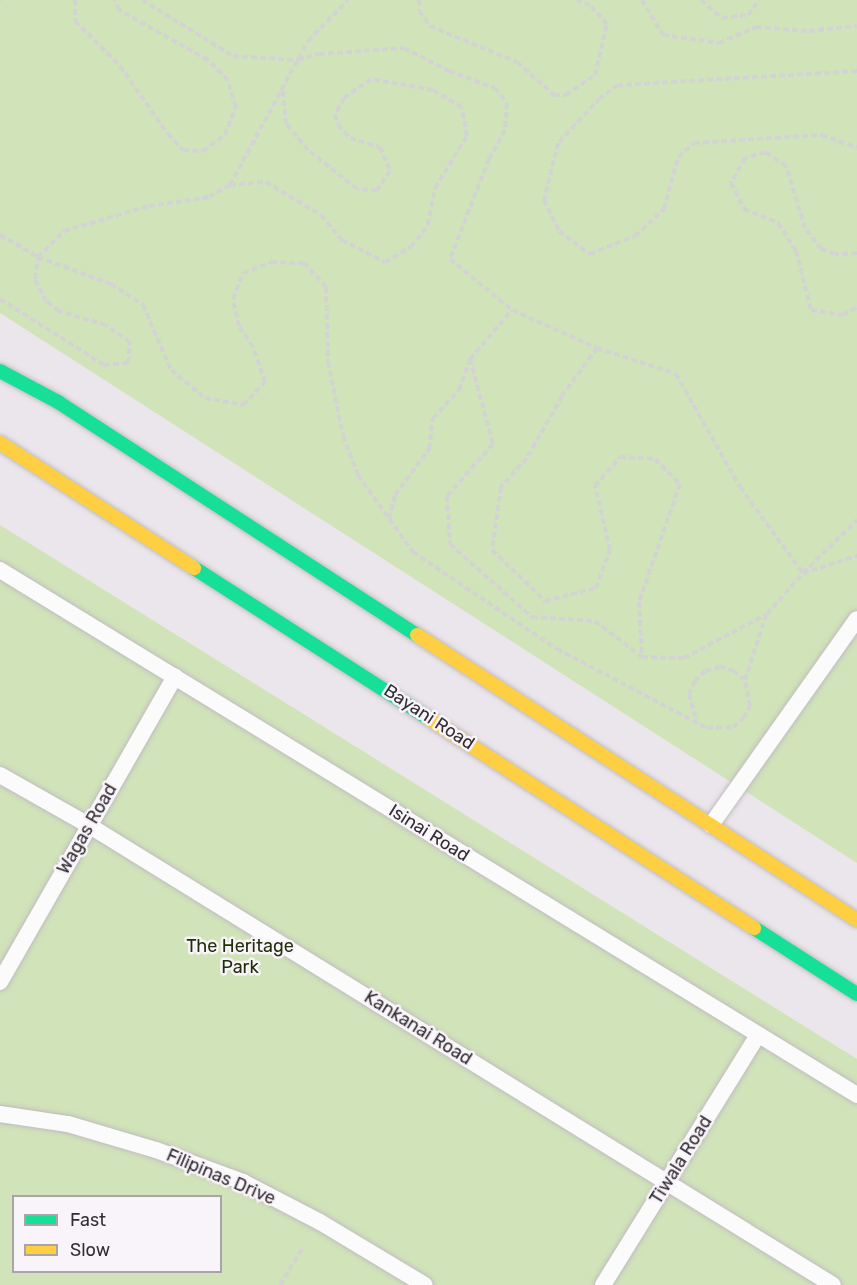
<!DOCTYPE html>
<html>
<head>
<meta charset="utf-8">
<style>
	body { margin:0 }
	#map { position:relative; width:857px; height:1285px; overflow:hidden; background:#ebe6eb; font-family:Rubik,sans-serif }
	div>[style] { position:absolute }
	.green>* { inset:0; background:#d1e3b9 }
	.path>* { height:4px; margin-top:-2px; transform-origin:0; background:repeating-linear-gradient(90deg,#d4d3d4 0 6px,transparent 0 9px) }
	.roads { filter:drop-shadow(0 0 2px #c0bdc0) drop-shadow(0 0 2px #c0bdc0) }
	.lane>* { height:16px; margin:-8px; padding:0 8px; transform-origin:8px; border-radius:8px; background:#fcfbfc }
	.fast>* { height:14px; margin:-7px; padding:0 7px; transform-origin:7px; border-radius:7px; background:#16e098 }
	.slow>* { height:14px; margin:-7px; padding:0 7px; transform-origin:7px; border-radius:7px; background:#ffcf43 }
	span { translate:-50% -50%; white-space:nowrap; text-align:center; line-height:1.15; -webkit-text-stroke:5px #f9f3fa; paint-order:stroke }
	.street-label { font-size:18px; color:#312e31 }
	.park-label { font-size:18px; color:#202f09 }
	.legend { position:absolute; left:12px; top:1195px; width:210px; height:78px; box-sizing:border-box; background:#f9f3fa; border:2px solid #a9a4aa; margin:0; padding:8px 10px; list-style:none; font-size:18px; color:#312e31 }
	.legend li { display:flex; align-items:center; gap:12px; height:30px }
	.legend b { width:30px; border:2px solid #a9a4aa }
</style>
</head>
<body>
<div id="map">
	<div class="green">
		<i style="clip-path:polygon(0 0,857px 0,857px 863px,0 313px)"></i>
		<i style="clip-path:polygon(evenodd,0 525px,857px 1059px,857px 1285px,0 1285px,0 525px,14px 1196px,220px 1196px,220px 1272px,14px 1272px,14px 1196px)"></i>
	</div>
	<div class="path">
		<i style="left:75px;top:0;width:21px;rotate:90deg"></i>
		<i style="left:75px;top:21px;width:64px;rotate:45deg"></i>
		<i style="left:120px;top:66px;width:83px;rotate:54.8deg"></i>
		<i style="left:168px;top:134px;width:22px;rotate:47deg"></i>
		<i style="left:183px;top:150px;width:20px;rotate:3deg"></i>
		<i style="left:203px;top:151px;width:27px;rotate:-36deg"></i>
		<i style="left:225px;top:135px;width:30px;rotate:-69deg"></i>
		<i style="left:236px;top:107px;width:28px;rotate:-107deg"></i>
		<i style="left:228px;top:80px;width:28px;rotate:-135deg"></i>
		<i style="left:208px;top:60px;width:102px;rotate:-150.7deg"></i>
		<i style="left:119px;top:10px;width:11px;rotate:-117deg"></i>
		<i style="left:142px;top:0;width:107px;rotate:31.6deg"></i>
		<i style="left:233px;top:56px;width:65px;rotate:3.5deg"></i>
		<i style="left:298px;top:60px;width:22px;rotate:-16deg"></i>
		<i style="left:319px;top:54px;width:85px;rotate:-4deg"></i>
		<i style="left:404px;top:48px;width:51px;rotate:27.1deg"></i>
		<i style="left:449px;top:71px;width:49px;rotate:20.3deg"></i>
		<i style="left:495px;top:88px;width:19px;rotate:51deg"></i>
		<i style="left:507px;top:103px;width:27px;rotate:94deg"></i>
		<i style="left:505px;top:130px;width:33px;rotate:119deg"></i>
		<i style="left:489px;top:159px;width:107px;rotate:111.3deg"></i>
		<i style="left:450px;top:259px;width:80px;rotate:39.4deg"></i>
		<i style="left:512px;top:310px;width:93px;rotate:24.1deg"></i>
		<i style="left:597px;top:348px;width:83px;rotate:18.2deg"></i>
		<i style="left:676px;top:374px;width:130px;rotate:60.5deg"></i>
		<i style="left:740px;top:487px;width:107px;rotate:53.8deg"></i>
		<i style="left:803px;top:573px;width:76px;rotate:-44.5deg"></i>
		<i style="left:419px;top:0;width:11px;rotate:90deg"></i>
		<i style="left:419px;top:11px;width:19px;rotate:54deg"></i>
		<i style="left:430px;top:26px;width:94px;rotate:22.5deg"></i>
		<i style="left:517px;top:62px;width:50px;rotate:41.7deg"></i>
		<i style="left:554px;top:95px;width:12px"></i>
		<i style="left:566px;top:95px;width:35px;rotate:-35deg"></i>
		<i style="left:595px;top:75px;width:52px;rotate:-76.8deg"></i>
		<i style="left:607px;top:24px;width:25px;rotate:-132deg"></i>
		<i style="left:590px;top:5px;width:14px;rotate:-159deg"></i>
		<i style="left:642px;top:0;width:41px;rotate:59deg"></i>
		<i style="left:663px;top:35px;width:57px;rotate:8.1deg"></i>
		<i style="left:719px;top:43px;width:40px;rotate:-23.4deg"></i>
		<i style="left:756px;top:27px;width:53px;rotate:4.3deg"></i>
		<i style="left:809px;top:31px;width:48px;rotate:-5.9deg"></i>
		<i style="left:701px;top:0;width:28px;rotate:41deg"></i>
		<i style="left:722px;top:18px;width:26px;rotate:-7deg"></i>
		<i style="left:748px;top:15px;width:19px;rotate:-54deg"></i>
		<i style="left:0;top:1px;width:1px;rotate:-90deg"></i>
		<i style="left:857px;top:71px;width:239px;rotate:176.6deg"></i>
		<i style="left:618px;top:85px;width:22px;rotate:144deg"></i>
		<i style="left:600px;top:98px;width:62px;rotate:133deg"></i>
		<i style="left:558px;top:143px;width:59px;rotate:103.8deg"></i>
		<i style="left:544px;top:200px;width:34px;rotate:64deg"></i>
		<i style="left:559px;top:231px;width:39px;rotate:37deg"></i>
		<i style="left:590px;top:254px;width:48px;rotate:-21.8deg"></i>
		<i style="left:635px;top:236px;width:40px;rotate:-43deg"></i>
		<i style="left:664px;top:209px;width:54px;rotate:-74.9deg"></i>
		<i style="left:678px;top:157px;width:21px;rotate:-41deg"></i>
		<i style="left:694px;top:143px;width:128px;rotate:-3.6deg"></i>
		<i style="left:822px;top:135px;width:37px;rotate:20deg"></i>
		<i style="left:230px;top:185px;width:36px;rotate:-5deg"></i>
		<i style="left:266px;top:182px;width:64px;rotate:31deg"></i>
		<i style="left:321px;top:215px;width:33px;rotate:50deg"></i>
		<i style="left:342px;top:240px;width:48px;rotate:27.1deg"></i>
		<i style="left:385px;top:262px;width:30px;rotate:-30deg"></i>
		<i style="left:411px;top:247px;width:28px;rotate:-52deg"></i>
		<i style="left:428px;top:225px;width:38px;rotate:-79deg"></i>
		<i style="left:435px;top:188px;width:61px;rotate:-58.4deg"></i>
		<i style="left:467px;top:136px;width:29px;rotate:-100deg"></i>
		<i style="left:462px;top:107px;width:34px;rotate:-150deg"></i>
		<i style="left:433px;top:90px;width:63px;rotate:-169.9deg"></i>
		<i style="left:371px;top:79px;width:33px;rotate:145deg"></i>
		<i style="left:344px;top:98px;width:18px;rotate:119deg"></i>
		<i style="left:335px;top:114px;width:11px;rotate:75deg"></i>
		<i style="left:338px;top:125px;width:18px;rotate:47deg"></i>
		<i style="left:350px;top:138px;width:31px;rotate:17deg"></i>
		<i style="left:380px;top:147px;width:26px;rotate:67deg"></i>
		<i style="left:390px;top:171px;width:23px;rotate:124deg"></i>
		<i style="left:377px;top:190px;width:20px;rotate:-177deg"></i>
		<i style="left:357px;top:189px;width:63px;rotate:-141.5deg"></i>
		<i style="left:308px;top:150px;width:34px;rotate:-130deg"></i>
		<i style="left:286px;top:124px;width:34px;rotate:-95deg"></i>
		<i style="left:0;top:235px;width:44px;rotate:30.1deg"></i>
		<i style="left:38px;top:257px;width:78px;rotate:20.3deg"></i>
		<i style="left:111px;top:284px;width:38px;rotate:33deg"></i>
		<i style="left:143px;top:305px;width:71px;rotate:66.7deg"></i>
		<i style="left:171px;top:370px;width:44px;rotate:39.5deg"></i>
		<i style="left:205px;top:398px;width:39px;rotate:10deg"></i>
		<i style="left:243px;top:405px;width:32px;rotate:-46deg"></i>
		<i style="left:265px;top:382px;width:37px;rotate:-109deg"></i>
		<i style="left:253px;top:347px;width:25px;rotate:-124deg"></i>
		<i style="left:239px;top:326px;width:28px;rotate:-103deg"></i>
		<i style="left:233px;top:299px;width:28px;rotate:-69deg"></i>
		<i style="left:243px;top:273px;width:30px;rotate:-21deg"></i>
		<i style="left:271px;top:262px;width:33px;rotate:2deg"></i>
		<i style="left:304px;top:263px;width:33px;rotate:47deg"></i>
		<i style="left:326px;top:287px;width:75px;rotate:88.5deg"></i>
		<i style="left:328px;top:362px;width:76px;rotate:78.5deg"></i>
		<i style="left:343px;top:436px;width:42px;rotate:69deg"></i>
		<i style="left:358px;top:475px;width:95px;rotate:54.5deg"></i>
		<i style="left:413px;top:552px;width:174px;rotate:34deg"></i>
		<i style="left:557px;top:649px;width:170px;rotate:27.8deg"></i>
		<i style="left:707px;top:728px;width:26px;rotate:-2deg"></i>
		<i style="left:733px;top:727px;width:14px;rotate:-39deg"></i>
		<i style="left:744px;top:718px;width:13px;rotate:-63deg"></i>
		<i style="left:750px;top:706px;width:26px;rotate:-101deg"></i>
		<i style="left:745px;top:680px;width:14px;rotate:-141deg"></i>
		<i style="left:734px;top:671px;width:15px;rotate:-164deg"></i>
		<i style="left:720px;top:667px;width:16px;rotate:165deg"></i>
		<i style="left:705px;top:671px;width:14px;rotate:135deg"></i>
		<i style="left:695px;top:681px;width:14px;rotate:115deg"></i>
		<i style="left:689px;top:694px;width:27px;rotate:75deg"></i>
		<i style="left:857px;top:253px;width:22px;rotate:177deg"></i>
		<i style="left:835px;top:254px;width:15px;rotate:-160deg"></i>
		<i style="left:821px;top:249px;width:26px;rotate:-127deg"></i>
		<i style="left:805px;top:228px;width:65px;rotate:-107deg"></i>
		<i style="left:786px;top:166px;width:25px;rotate:-146deg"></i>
		<i style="left:765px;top:152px;width:21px;rotate:163deg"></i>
		<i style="left:745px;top:158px;width:29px;rotate:119deg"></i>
		<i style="left:731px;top:183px;width:29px;rotate:63deg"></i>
		<i style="left:744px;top:209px;width:37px;rotate:22deg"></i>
		<i style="left:778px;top:223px;width:33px;rotate:57deg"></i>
		<i style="left:796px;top:251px;width:61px;rotate:75.7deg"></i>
		<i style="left:811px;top:310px;width:32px;rotate:9deg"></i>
		<i style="left:843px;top:315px;width:16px;rotate:-30deg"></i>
		<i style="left:0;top:299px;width:123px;rotate:32.4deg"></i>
		<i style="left:104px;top:365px;width:24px;rotate:-5deg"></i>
		<i style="left:128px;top:363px;width:21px;rotate:-85deg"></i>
		<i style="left:130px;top:342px;width:29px;rotate:-145deg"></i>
		<i style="left:106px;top:325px;width:49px;rotate:-163.4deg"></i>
		<i style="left:59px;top:311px;width:16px;rotate:-142deg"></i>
		<i style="left:46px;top:301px;width:25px;rotate:-117deg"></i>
		<i style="left:35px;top:279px;width:22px;rotate:-82deg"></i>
		<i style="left:38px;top:257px;width:37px;rotate:-45deg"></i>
		<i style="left:64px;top:231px;width:89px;rotate:-16.4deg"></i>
		<i style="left:149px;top:206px;width:61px;rotate:-8.5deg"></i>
		<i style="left:209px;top:197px;width:24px;rotate:-30deg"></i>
		<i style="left:230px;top:185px;width:164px;rotate:-61.6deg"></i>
		<i style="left:308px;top:41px;width:57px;rotate:-45.7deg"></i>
		<i style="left:597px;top:348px;width:59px;rotate:126.1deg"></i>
		<i style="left:562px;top:396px;width:71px;rotate:119.4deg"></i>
		<i style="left:527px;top:458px;width:39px;rotate:132deg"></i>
		<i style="left:501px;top:487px;width:64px;rotate:98.1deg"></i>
		<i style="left:492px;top:550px;width:74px;rotate:43.9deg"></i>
		<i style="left:545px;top:601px;width:53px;rotate:-14.3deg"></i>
		<i style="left:596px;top:588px;width:40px;rotate:-69.8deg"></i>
		<i style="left:610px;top:550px;width:66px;rotate:-103.2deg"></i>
		<i style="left:595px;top:486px;width:38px;rotate:-49deg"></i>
		<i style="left:620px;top:457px;width:35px;rotate:3deg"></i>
		<i style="left:655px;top:459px;width:35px;rotate:45deg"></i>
		<i style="left:680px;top:484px;width:125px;rotate:109.2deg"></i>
		<i style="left:639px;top:602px;width:55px;rotate:86.9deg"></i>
		<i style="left:470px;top:359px;width:88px;rotate:74.9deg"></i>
		<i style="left:493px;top:444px;width:69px;rotate:131.5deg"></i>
		<i style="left:447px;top:496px;width:48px;rotate:86.4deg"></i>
		<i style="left:450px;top:544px;width:110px;rotate:41.7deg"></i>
		<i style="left:532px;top:617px;width:63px;rotate:3.6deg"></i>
		<i style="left:595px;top:621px;width:59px;rotate:37.5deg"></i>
		<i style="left:642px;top:657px;width:42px;rotate:1.4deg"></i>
		<i style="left:684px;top:658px;width:94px;rotate:-27.9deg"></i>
		<i style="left:767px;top:614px;width:55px;rotate:-48.7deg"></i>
		<i style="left:803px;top:573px;width:57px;rotate:-17.5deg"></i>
		<i style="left:389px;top:519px;width:25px;rotate:-76deg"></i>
		<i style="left:395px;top:495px;width:57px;rotate:-53.5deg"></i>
		<i style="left:429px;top:449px;width:31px;rotate:-83deg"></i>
		<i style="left:433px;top:418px;width:38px;rotate:-47deg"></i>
		<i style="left:459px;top:390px;width:33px;rotate:-70deg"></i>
		<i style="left:470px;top:359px;width:65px;rotate:-49.4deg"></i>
		<i style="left:745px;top:680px;width:68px;rotate:-72.1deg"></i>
		<i style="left:280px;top:1285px;width:44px;rotate:-58.1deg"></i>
	</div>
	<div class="roads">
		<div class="lane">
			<i style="left:0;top:570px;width:1005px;rotate:31.49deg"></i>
			<i style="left:0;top:775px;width:103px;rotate:29.5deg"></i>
			<i style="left:90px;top:826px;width:873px;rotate:31.71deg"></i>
			<i style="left:711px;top:825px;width:252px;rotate:-54.7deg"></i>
			<i style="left:0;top:982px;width:352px;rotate:-60.2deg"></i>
			<i style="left:0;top:1114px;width:69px;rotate:8.4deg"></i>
			<i style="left:68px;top:1124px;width:92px;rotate:16.5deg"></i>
			<i style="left:156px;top:1150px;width:93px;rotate:20.2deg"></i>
			<i style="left:243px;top:1182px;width:87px;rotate:27.5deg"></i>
			<i style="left:320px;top:1222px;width:122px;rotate:31deg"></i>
			<i style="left:603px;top:1285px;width:294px;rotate:-58.2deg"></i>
		</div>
		<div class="fast">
			<i style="left:0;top:371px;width:66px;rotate:28.1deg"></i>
			<i style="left:58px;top:402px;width:428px;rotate:33deg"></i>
			<i style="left:194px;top:568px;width:278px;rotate:32.7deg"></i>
			<i style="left:754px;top:928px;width:122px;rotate:32.7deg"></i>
		</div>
		<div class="slow">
			<i style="left:0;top:443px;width:231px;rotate:32.8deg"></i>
			<i style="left:417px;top:635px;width:524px;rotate:32.93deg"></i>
			<i style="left:428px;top:718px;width:388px;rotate:32.8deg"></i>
		</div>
	</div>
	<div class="street-label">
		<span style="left:429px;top:717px;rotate:33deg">Bayani Road</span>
		<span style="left:87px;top:829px;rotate:-60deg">Wagas Road</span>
		<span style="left:429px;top:833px;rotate:32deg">Isinai Road</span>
		<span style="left:418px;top:1028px;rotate:32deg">Kankanai Road</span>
		<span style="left:681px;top:1160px;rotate:-58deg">Tiwala Road</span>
		<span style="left:221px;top:1177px;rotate:23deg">Filipinas Drive</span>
	</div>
	<div class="park-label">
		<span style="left:240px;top:957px">The Heritage<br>Park</span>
	</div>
	<ul class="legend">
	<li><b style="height:8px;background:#16e098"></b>Fast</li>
	<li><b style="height:8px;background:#ffcf43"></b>Slow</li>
	</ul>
</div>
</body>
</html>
